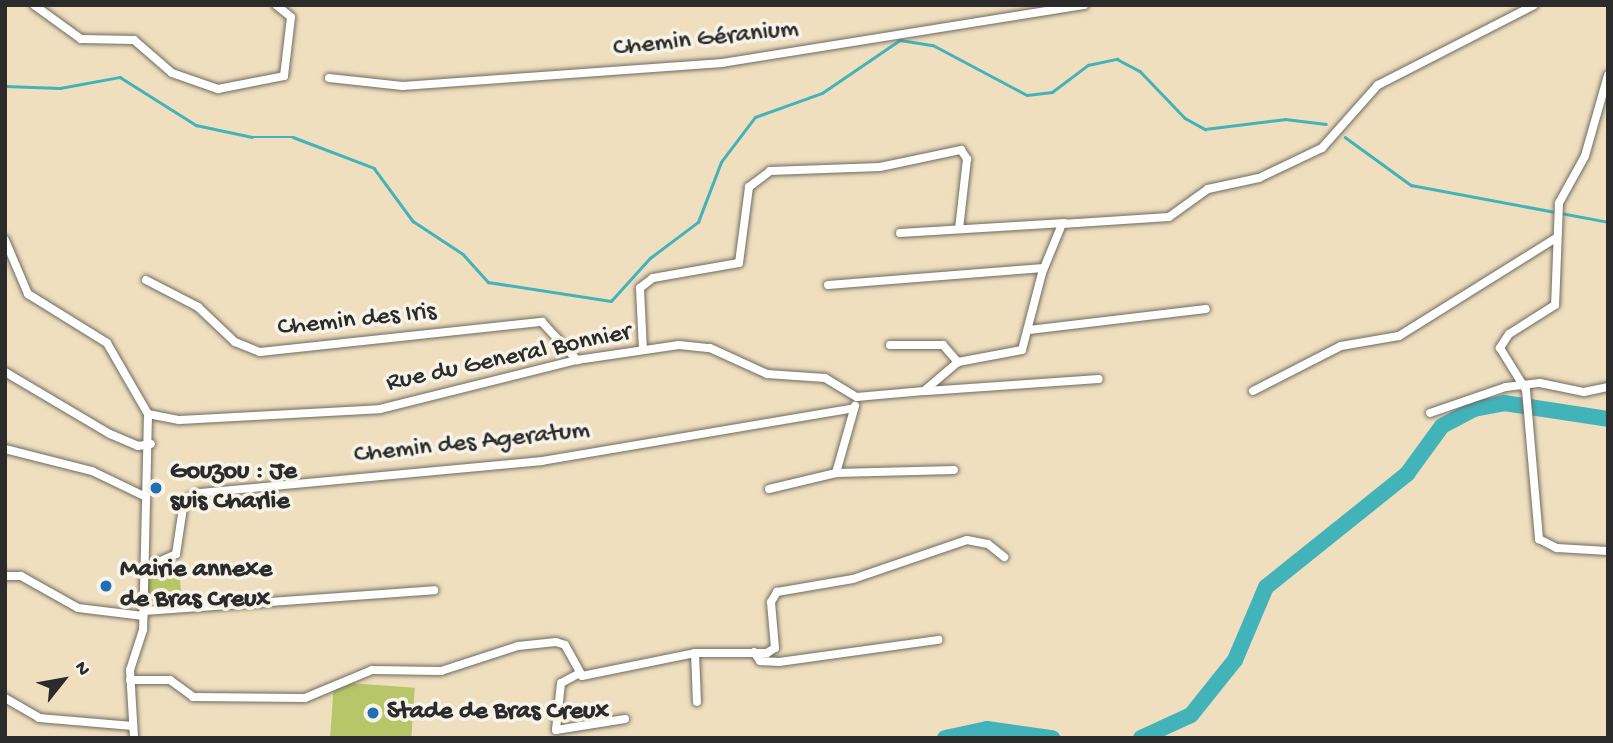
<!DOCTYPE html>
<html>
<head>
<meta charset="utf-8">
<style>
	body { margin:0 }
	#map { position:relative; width:1613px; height:743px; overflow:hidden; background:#efdfbf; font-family:"Gochi Hand",sans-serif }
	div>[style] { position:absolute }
	.green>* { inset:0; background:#b6c669; transform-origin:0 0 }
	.stream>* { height:2.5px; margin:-1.25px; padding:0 1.25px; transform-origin:1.25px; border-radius:1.25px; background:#43b3ba }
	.river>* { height:16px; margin:-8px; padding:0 8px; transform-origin:8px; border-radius:8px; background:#43b3ba }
	.roads { filter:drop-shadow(0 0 2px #706a5f) drop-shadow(0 0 2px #706a5f) }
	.street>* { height:8px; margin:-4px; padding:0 4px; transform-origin:4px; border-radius:4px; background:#fff }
	.dots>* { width:19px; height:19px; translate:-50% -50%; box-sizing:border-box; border:4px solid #f7f3e8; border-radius:50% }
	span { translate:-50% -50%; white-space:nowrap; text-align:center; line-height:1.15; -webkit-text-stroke:7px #f7f3e8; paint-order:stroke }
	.street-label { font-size:26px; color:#2b2b2b }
	.poi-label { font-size:26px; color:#2b2b2b; font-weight:700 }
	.left { translate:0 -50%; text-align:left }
	.frame { position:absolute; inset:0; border:7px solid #2b2b2b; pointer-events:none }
	.north { position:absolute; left:28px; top:645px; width:70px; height:70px; -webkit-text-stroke:5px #f7f3e8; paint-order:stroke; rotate:59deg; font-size:19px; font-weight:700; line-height:28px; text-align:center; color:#2b2b2b }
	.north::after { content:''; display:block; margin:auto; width:24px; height:32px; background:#2b2b2b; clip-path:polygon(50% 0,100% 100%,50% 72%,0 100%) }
</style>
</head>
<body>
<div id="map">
	<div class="green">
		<i style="left:178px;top:562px;width:45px;height:33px;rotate:84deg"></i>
		<i style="left:334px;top:682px;width:81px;height:56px;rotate:4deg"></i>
	</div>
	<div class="stream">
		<i style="left:5px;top:86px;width:55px;rotate:2.1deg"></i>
		<i style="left:60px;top:88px;width:61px;rotate:-10.4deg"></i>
		<i style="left:120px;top:77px;width:90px;rotate:32.3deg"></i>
		<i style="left:196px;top:125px;width:57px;rotate:12.1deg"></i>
		<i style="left:252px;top:137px;width:41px"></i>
		<i style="left:293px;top:137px;width:87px;rotate:20.9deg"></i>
		<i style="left:374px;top:168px;width:66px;rotate:53.7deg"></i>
		<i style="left:413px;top:221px;width:60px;rotate:33.4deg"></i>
		<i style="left:463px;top:254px;width:38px;rotate:48deg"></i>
		<i style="left:488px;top:282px;width:124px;rotate:8.8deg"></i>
		<i style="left:611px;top:301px;width:58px;rotate:-47.8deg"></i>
		<i style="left:650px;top:258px;width:60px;rotate:-36.9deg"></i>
		<i style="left:698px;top:222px;width:64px;rotate:-69deg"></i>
		<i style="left:721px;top:162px;width:56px;rotate:-52.9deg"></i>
		<i style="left:755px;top:117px;width:71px;rotate:-19.7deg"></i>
		<i style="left:822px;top:93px;width:94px;rotate:-34.2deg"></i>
		<i style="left:900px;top:40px;width:33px;rotate:9deg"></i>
		<i style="left:933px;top:45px;width:106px;rotate:28deg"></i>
		<i style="left:1027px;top:95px;width:25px;rotate:-7deg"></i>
		<i style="left:1052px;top:92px;width:45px;rotate:-36.9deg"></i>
		<i style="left:1088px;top:65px;width:30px;rotate:-12deg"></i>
		<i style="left:1117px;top:59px;width:26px;rotate:28deg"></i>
		<i style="left:1140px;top:71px;width:65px;rotate:46.2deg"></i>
		<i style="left:1185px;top:118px;width:23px;rotate:29deg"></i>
		<i style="left:1205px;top:129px;width:81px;rotate:-7.1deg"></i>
		<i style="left:1285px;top:119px;width:41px;rotate:7deg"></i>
		<i style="left:1345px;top:137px;width:82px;rotate:36deg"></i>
		<i style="left:1411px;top:185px;width:200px;rotate:10.6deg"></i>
	</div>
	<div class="river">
		<i style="left:945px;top:738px;width:43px;rotate:-12.1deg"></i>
		<i style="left:987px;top:729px;width:66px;rotate:7.9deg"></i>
		<i style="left:1141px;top:738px;width:55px;rotate:-24.7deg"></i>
		<i style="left:1191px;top:715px;width:70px;rotate:-51.3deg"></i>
		<i style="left:1235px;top:660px;width:79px;rotate:-67deg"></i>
		<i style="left:1266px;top:587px;width:181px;rotate:-38.7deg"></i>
		<i style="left:1407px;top:474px;width:59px;rotate:-53.9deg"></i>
		<i style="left:1442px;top:426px;width:36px;rotate:-28deg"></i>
		<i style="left:1474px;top:409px;width:31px;rotate:-11deg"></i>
		<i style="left:1504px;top:403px;width:105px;rotate:8.7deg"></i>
	</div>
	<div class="roads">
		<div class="street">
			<i style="left:34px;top:5px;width:58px;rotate:35.9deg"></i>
			<i style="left:81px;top:39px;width:53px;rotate:1.1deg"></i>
			<i style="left:134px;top:40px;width:50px;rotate:41deg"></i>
			<i style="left:172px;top:73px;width:49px;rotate:19.2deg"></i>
			<i style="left:218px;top:89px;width:67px;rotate:-11.1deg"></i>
			<i style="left:284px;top:76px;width:59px;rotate:-83.2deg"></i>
			<i style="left:291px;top:17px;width:19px;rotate:-141deg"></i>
			<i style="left:1608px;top:75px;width:84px;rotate:105.9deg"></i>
			<i style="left:1585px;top:156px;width:54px;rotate:119deg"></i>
			<i style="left:1559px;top:203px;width:102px;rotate:92.2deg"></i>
			<i style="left:1555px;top:305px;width:54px;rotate:147.8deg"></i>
			<i style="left:1509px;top:334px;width:17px;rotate:123deg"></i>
			<i style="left:1500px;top:348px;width:49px;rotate:58.2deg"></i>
			<i style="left:1526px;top:390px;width:150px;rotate:85deg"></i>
			<i style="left:1539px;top:539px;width:20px;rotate:27deg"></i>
			<i style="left:1557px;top:548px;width:51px;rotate:3.4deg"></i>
			<i style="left:329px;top:78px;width:74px;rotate:6.2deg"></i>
			<i style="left:403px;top:86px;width:320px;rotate:-4.1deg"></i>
			<i style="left:722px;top:63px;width:367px;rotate:-9.1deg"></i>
			<i style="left:900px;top:233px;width:165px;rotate:-3.5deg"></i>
			<i style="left:5px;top:240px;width:59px;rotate:66.9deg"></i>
			<i style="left:28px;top:294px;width:93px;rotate:31.8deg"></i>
			<i style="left:107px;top:343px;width:82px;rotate:60deg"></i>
			<i style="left:148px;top:414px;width:216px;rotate:91.3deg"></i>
			<i style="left:143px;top:630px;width:42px;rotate:108deg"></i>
			<i style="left:130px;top:670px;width:68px;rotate:86.6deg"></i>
			<i style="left:146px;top:280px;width:59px;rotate:27.4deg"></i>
			<i style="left:198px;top:307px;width:51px;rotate:43.4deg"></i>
			<i style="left:235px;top:342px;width:27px;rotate:22deg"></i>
			<i style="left:260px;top:352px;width:284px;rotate:-6.1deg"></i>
			<i style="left:542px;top:322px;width:52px;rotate:47.4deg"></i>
			<i style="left:828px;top:285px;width:216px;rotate:-4.5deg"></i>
			<i style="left:1029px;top:330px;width:178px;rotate:-6.8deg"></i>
			<i style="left:890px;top:345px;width:53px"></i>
			<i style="left:943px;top:345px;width:23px;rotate:49deg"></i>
			<i style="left:643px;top:350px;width:62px;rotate:-92.8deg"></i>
			<i style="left:640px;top:288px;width:16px;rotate:-38deg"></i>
			<i style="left:653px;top:278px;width:87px;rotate:-9.9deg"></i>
			<i style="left:739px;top:263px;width:77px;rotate:-82.5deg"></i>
			<i style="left:749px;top:187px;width:26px;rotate:-37deg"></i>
			<i style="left:770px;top:171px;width:110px;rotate:-2.1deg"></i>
			<i style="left:880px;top:167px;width:83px;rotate:-11.9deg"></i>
			<i style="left:961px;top:150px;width:11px;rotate:56deg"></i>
			<i style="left:967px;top:159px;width:70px;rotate:96.5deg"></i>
			<i style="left:5px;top:372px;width:122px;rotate:30.6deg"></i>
			<i style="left:110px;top:434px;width:30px;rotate:23deg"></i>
			<i style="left:138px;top:446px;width:13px;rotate:-9deg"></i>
			<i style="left:927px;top:391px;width:172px;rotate:-4deg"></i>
			<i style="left:1253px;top:391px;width:99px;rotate:-27.1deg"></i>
			<i style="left:1341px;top:346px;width:59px;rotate:-9.8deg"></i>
			<i style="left:1399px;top:336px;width:183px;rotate:-32deg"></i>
			<i style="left:1430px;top:413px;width:80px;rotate:-18.9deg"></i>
			<i style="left:1506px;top:387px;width:34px;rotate:-7deg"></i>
			<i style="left:1540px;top:383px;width:45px;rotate:11.6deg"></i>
			<i style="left:1584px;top:392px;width:25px;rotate:-12deg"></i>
			<i style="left:148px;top:414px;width:32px;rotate:11deg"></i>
			<i style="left:179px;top:420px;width:201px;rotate:-3.1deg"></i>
			<i style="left:380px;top:409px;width:203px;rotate:-14deg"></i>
			<i style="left:577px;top:360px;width:103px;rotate:-8.4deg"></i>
			<i style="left:679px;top:345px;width:31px;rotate:6deg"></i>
			<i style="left:710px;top:348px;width:63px;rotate:24.5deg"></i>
			<i style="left:767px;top:374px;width:58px;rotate:3.9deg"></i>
			<i style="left:825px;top:378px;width:37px;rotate:31deg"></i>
			<i style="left:857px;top:397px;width:67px;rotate:-5.1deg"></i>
			<i style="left:924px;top:391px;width:45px;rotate:-40.5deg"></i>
			<i style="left:958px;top:362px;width:65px;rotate:-10.6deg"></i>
			<i style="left:1022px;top:350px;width:80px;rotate:-75.4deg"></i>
			<i style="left:1042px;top:273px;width:53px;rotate:-67.8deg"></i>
			<i style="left:1062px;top:224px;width:107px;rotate:-3.7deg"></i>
			<i style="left:1169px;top:217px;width:48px;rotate:-35.7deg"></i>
			<i style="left:1208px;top:189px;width:52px;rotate:-12.2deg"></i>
			<i style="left:1259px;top:178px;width:70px;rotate:-25.5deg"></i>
			<i style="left:1322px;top:148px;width:84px;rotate:-48.4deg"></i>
			<i style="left:1378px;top:85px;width:175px;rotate:-27.1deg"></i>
			<i style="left:5px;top:449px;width:90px;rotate:14.2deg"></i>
			<i style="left:92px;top:471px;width:60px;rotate:25.7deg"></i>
			<i style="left:836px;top:473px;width:118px;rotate:-1.5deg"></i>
			<i style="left:769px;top:489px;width:69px;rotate:-13.4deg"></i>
			<i style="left:836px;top:473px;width:70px;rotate:-74.2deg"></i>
			<i style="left:145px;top:568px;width:34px;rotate:-24deg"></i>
			<i style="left:176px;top:554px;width:54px;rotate:-81.4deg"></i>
			<i style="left:184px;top:501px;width:17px;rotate:-28deg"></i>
			<i style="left:199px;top:493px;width:344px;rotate:-5.3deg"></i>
			<i style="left:542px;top:461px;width:316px;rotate:-9.6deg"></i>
			<i style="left:5px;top:576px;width:16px"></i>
			<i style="left:21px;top:576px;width:65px;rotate:29.3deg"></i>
			<i style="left:78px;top:608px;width:66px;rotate:6.9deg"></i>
			<i style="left:144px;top:611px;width:291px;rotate:-4.1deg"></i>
			<i style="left:754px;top:652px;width:11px;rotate:56deg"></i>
			<i style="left:760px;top:661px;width:19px;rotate:3deg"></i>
			<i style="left:779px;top:662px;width:161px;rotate:-7.9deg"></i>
			<i style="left:695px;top:653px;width:49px;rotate:87.7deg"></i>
			<i style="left:578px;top:674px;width:19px;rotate:152deg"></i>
			<i style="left:561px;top:683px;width:47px;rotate:96.1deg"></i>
			<i style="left:556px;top:730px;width:70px;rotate:-9.1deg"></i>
			<i style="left:130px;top:680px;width:40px"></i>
			<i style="left:170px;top:680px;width:29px;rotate:36deg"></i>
			<i style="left:193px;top:697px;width:112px;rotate:0.5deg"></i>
			<i style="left:305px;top:698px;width:73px;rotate:-22.7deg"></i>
			<i style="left:372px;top:670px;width:69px;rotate:0.8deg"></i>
			<i style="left:441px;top:671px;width:81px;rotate:-18deg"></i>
			<i style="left:518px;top:646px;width:38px;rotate:-6deg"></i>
			<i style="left:556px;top:642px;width:9px;rotate:18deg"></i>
			<i style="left:565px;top:645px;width:35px;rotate:61deg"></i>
			<i style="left:582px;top:676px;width:115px;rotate:-11.5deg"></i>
			<i style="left:695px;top:653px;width:72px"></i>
			<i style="left:767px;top:653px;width:9px;rotate:-32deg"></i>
			<i style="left:775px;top:648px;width:46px;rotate:-95deg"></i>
			<i style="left:771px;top:602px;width:12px;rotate:-59deg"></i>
			<i style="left:777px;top:592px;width:77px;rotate:-9.7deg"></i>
			<i style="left:853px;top:579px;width:120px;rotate:-18.9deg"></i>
			<i style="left:967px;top:540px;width:21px;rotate:11deg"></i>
			<i style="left:988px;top:544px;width:21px;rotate:39deg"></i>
			<i style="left:5px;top:698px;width:39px;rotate:30deg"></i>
			<i style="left:39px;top:718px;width:94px;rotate:4.9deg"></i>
		</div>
	</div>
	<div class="dots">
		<i style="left:156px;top:488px;background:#1f6fb2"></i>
		<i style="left:106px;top:586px;background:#1f6fb2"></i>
		<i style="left:373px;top:713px;background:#1f6fb2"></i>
	</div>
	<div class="street-label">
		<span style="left:706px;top:40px;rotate:-6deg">Chemin Géranium</span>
		<span style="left:357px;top:321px;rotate:-6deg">Chemin des Iris</span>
		<span style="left:509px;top:359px;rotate:-12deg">Rue du General Bonnier</span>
		<span style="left:472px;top:444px;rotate:-6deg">Chemin des Ageratum</span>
	</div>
	<div class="poi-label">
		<span class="left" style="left:170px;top:488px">Gouzou : Je<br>suis Charlie</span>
		<span class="left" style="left:120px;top:586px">Mairie annexe<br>de Bras Creux</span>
		<span class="left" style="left:387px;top:713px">Stade de Bras Creux</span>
	</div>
	<div class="frame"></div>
	<div class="north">N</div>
</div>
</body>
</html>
